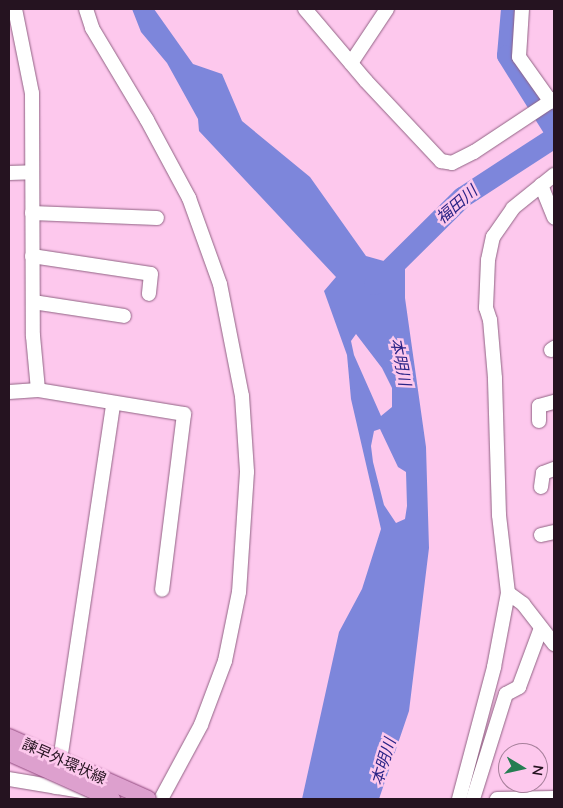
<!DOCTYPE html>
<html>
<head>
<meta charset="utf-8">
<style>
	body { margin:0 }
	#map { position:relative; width:563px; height:808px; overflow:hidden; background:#fdc8ed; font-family:"Nunito Sans","Noto Sans JP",sans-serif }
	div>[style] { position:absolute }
	.water>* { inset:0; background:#7d86db }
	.river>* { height:21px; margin:-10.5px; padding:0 10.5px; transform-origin:10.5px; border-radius:10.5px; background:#7d86db }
	.roads { filter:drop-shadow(0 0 1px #916384) drop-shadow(0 0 1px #916384) }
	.minor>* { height:14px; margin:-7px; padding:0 7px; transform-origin:7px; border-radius:7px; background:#fff }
	.bridges { filter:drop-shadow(0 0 1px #8e467c) drop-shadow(0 0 1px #8e467c) }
	.major-bridge>* { height:16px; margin:-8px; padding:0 8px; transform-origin:8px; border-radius:8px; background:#dda0ce }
	span { translate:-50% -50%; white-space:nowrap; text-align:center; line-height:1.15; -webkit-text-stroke:5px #fdc8ed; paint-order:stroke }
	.street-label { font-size:15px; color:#251320 }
	.water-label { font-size:16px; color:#2b2486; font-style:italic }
	.frame { position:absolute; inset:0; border:10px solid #251320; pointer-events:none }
	.north { position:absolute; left:498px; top:743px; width:50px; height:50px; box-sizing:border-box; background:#fdc8ed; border:1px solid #a7809b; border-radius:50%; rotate:99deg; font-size:14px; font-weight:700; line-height:20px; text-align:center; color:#251320 }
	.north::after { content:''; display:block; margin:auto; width:18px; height:22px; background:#257d52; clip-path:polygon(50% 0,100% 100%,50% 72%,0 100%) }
</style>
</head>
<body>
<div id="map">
	<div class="water">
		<i style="clip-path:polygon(evenodd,132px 9px,154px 9px,193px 64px,222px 74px,242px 121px,310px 177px,366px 256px,405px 267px,405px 298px,426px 447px,429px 548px,409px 711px,379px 799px,302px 799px,339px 632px,362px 589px,381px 529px,351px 399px,347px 355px,324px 291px,336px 277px,199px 131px,198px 119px,167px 63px,141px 32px,132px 9px,356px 334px,382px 368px,392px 388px,392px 407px,381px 416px,354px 355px,351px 341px,356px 334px,132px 9px,380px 429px,398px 467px,406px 472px,407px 506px,405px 519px,396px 523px,384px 505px,373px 462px,371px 446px,374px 431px,380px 429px)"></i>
	</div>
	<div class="river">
		<i style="left:511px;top:9px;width:46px;rotate:95deg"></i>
		<i style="left:507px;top:55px;width:89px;rotate:57.9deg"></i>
		<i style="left:374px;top:284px;width:124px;rotate:-44.7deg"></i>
		<i style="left:462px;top:197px;width:110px;rotate:-33.1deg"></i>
	</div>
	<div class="roads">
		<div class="minor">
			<i style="left:15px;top:9px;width:86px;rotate:78.6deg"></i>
			<i style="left:32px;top:93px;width:243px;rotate:89.8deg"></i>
			<i style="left:33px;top:336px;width:54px;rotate:84.7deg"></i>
			<i style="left:86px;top:9px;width:20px;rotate:72deg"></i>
			<i style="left:92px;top:28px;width:107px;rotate:59.1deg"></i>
			<i style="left:147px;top:120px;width:89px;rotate:61.7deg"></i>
			<i style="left:189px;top:198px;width:91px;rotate:70.2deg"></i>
			<i style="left:220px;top:284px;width:114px;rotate:78.9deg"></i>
			<i style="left:242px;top:396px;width:76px;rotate:86.2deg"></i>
			<i style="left:247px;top:472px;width:120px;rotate:93.8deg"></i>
			<i style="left:239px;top:592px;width:70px;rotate:101.5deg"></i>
			<i style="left:225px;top:661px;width:68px;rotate:110.6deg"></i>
			<i style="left:201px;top:725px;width:84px;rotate:118.4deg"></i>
			<i style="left:305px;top:9px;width:94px;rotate:49.7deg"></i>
			<i style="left:366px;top:81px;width:110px;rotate:46.8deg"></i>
			<i style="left:441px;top:161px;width:11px;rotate:10deg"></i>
			<i style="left:452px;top:163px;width:25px;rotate:-27deg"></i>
			<i style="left:474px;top:152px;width:96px;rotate:-33.5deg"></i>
			<i style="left:522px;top:9px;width:48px;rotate:93.6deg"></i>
			<i style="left:519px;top:57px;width:55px;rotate:54.6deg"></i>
			<i style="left:351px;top:63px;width:65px;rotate:-56.3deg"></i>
			<i style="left:9px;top:173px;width:23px;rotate:-2deg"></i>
			<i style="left:541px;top:185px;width:35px;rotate:68deg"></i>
			<i style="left:32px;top:213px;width:125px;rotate:2.3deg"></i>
			<i style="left:32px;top:256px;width:120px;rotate:8.6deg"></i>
			<i style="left:151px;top:274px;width:20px;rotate:96deg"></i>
			<i style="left:33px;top:302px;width:92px;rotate:8.7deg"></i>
			<i style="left:551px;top:350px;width:4px;rotate:-34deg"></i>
			<i style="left:9px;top:392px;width:29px;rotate:-4deg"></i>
			<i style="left:38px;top:390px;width:148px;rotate:9.3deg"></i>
			<i style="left:184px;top:414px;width:177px;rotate:97.1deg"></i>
			<i style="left:539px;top:421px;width:15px;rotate:-90deg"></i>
			<i style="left:539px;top:406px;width:16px;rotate:-15deg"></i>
			<i style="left:541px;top:487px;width:14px;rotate:-82deg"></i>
			<i style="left:543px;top:473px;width:12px;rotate:-20deg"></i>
			<i style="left:541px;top:535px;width:13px;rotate:-13deg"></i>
			<i style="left:508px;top:593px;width:19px;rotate:36deg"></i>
			<i style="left:523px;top:604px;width:51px;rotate:52.2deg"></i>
			<i style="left:9px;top:779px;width:79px;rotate:9.5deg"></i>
			<i style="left:56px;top:787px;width:387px;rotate:-81.5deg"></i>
			<i style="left:459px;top:799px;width:137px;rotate:-75.1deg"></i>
			<i style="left:494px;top:667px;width:75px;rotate:-79.3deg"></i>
			<i style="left:508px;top:593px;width:79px;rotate:-96.6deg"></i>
			<i style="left:499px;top:515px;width:137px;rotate:-91.7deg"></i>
			<i style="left:495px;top:378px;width:58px;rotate:-94.9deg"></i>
			<i style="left:490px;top:320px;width:13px;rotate:-108deg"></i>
			<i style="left:486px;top:308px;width:48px;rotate:-87.6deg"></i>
			<i style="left:488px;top:260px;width:24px;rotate:-78deg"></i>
			<i style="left:493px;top:237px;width:35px;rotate:-55deg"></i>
			<i style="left:513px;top:208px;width:53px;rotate:-38.8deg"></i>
			<i style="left:473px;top:799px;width:110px;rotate:-72.6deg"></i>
			<i style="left:506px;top:694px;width:15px;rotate:-28deg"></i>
			<i style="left:519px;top:687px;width:63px;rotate:-69.6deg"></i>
			<i style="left:497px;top:799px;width:57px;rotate:-1deg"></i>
		</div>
	</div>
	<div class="bridges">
		<div class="major-bridge">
			<i style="left:9px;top:737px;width:152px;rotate:24deg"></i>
			<i style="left:9px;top:753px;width:113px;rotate:24.1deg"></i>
		</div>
	</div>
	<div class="street-label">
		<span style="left:64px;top:762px;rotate:24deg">諫早外環状線</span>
	</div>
	<div class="water-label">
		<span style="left:457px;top:205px;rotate:-41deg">福田川</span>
		<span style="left:400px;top:362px;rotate:79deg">本明川</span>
		<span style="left:384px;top:762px;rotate:-73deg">本明川</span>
	</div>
	<div class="frame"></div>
	<div class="north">N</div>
</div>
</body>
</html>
